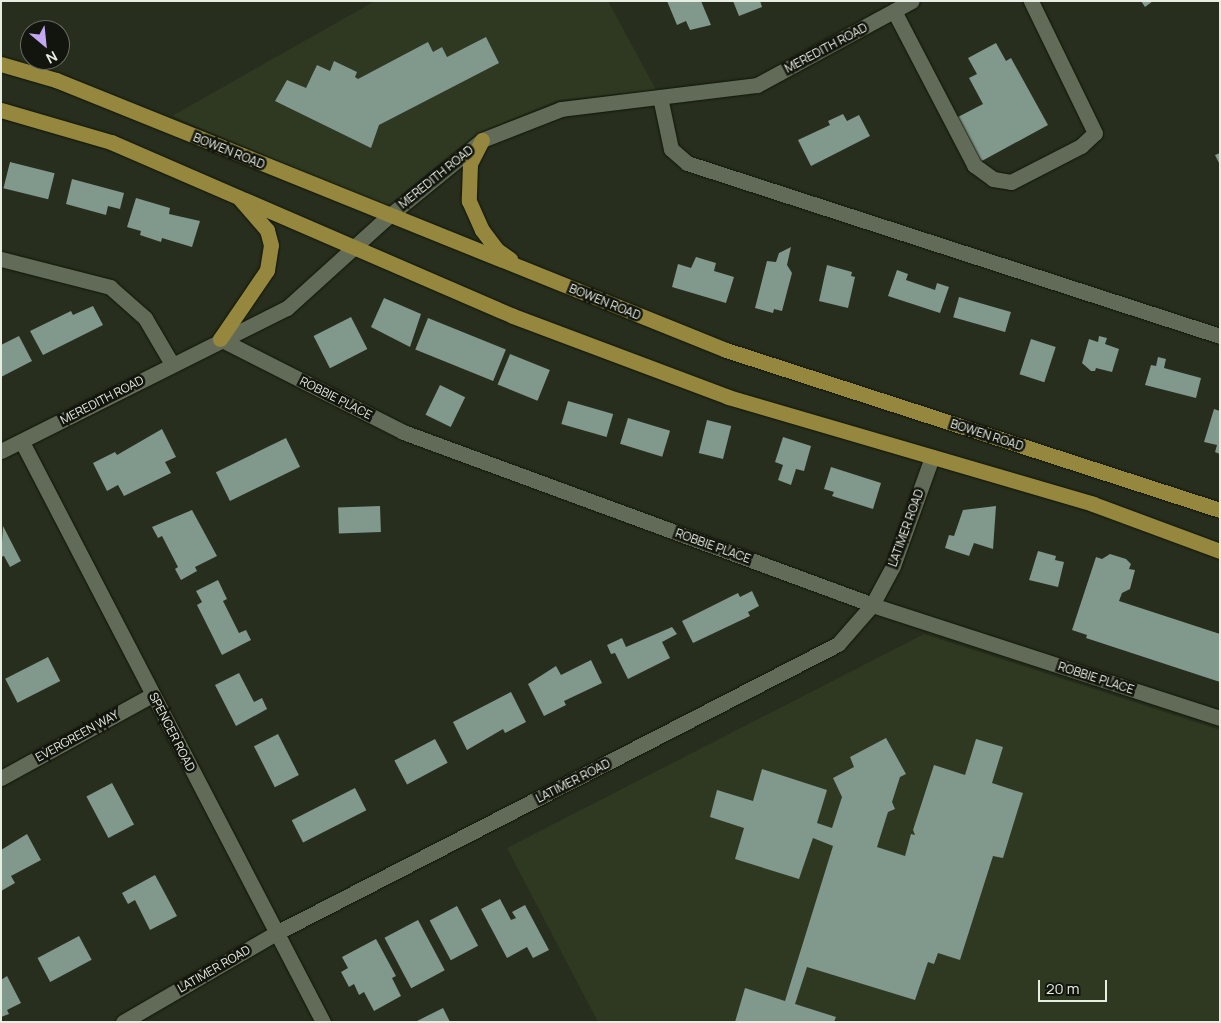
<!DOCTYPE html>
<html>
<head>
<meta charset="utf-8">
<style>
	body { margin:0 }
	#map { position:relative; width:1221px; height:1023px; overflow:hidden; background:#272e1d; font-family:Manrope,sans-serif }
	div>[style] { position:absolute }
	.built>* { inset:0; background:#2f3921 }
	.building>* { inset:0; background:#81988c; transform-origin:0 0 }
	.roads { filter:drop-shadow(0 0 1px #101606) drop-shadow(0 0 1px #101606) }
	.minor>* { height:15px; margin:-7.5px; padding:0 7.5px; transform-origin:7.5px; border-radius:7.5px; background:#626b57 }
	.major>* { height:15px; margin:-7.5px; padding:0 7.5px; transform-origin:7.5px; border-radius:7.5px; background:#96873e }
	span { translate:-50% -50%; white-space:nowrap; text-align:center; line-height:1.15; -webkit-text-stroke:5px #12150d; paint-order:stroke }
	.street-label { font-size:12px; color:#e8ede2 }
	.frame { position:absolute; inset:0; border:2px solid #e8ede2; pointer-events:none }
	.north { position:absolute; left:20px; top:20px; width:50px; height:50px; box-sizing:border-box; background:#12150d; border:1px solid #686b62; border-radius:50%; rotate:152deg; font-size:14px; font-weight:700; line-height:20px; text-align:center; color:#e8ede2 }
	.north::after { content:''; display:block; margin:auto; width:18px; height:22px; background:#c4a7f1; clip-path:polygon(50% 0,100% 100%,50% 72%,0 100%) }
	.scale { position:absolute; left:1038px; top:980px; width:69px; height:22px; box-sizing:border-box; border:2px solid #e8ede2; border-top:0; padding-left:6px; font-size:15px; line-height:18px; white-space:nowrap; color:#e8ede2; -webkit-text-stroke:4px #12150d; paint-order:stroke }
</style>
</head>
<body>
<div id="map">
	<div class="built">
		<i style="clip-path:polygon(375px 1px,608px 1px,656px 90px,558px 100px,478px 133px,387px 207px,172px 116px)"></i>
		<i style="clip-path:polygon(924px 634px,1220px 730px,1220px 1022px,598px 1022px,507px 848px)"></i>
	</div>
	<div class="building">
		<i style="clip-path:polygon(667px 1px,701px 1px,711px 25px,690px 30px,686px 21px,677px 25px)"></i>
		<i style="clip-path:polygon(733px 1px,760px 1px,762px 7px,739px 16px)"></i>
		<i style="clip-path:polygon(1141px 1px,1153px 1px,1145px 7px)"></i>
		<i style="clip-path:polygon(486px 37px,499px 63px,379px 125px,371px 148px,275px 101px,287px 80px,306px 88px,317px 65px,330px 71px,334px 61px,357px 72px,355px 77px,358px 79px,428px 42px,433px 52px,442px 47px,447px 57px)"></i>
		<i style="clip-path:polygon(996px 43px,1006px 61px,1011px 58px,1048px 125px,980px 162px,956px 118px,983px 104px,969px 78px,977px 74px,968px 58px)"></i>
		<i style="clip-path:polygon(843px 114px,847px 121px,859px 115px,870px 136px,811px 166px,798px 140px,830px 125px,828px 121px)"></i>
		<i style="clip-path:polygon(1220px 153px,1220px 165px,1215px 155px)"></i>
		<i style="left:10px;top:162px;width:46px;height:27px;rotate:14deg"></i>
		<i style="clip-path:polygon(72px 179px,124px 193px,120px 209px,108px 206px,106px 215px,66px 204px)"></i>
		<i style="clip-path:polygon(136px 198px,170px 208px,169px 214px,200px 221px,192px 247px,162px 238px,161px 242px,140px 235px,141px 231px,127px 227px)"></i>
		<i style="clip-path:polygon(791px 247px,787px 265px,792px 273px,782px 311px,774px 309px,773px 313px,755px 308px,767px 261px,776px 262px,779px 253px)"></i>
		<i style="clip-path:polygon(696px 257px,716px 263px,714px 271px,734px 277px,726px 303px,672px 287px,678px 264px,691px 268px)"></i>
		<i style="clip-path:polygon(827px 265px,852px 272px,851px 276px,855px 277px,848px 308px,819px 301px)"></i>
		<i style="clip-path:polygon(897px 270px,908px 274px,906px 280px,935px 290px,937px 283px,949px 287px,940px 313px,888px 296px)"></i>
		<i style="left:959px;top:297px;width:54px;height:21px;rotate:16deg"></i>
		<i style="clip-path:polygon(384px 298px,421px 314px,410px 347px,371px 327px)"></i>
		<i style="clip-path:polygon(93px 306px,103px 325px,43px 355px,30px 331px,71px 311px,73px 315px)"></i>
		<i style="left:351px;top:317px;width:36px;height:42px;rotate:63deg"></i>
		<i style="left:428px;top:318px;width:84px;height:34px;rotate:22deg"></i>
		<i style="clip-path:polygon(19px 336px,32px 361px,1px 377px,1px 345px)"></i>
		<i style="clip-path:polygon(1099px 336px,1107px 338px,1105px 344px,1119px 349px,1112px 372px,1096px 368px,1095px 371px,1091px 371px,1082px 363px,1089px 339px,1098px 342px)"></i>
		<i style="left:1031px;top:339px;width:26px;height:37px;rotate:18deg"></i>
		<i style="left:510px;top:354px;width:43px;height:33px;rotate:22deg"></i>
		<i style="clip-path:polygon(1158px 357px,1166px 359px,1164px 368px,1201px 378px,1196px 398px,1145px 385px,1151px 365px,1156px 366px)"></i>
		<i style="left:440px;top:385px;width:28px;height:33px;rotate:26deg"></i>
		<i style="left:568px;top:401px;width:47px;height:24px;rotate:16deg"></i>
		<i style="clip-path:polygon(1214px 409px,1220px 411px,1220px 454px,1215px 452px,1217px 445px,1204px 442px)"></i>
		<i style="left:628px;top:418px;width:44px;height:27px;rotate:17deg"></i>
		<i style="left:707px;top:420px;width:25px;height:34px;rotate:14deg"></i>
		<i style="clip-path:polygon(162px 429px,176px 457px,165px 462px,171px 473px,124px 496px,118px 485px,107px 491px,93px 463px,115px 452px,117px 455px)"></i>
		<i style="clip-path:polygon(783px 437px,811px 446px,804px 471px,796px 469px,791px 485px,778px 480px,783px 465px,775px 462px)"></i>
		<i style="left:286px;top:438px;width:32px;height:78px;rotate:64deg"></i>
		<i style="clip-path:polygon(831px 467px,881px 483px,873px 509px,832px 496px,834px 492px,824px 489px)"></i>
		<i style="left:380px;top:506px;width:26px;height:42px;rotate:88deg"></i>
		<i style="clip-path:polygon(996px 506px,993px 549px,974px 543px,969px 556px,945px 548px,949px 535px,954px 536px,963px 510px)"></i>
		<i style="clip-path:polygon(192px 510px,217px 556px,195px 567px,197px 571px,181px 580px,175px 569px,178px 567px,162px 536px,158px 538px,152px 527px)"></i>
		<i style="clip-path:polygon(3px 526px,21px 561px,10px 567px,4px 556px,1px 557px)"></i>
		<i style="clip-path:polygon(1038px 551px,1056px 556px,1055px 560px,1064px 562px,1058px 587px,1029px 580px)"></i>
		<i style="clip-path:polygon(1110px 554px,1126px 559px,1131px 564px,1129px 569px,1135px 570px,1130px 589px,1122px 593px,1119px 601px,1220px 634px,1220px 682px,1086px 638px,1087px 635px,1072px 630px,1096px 557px,1102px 559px)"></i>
		<i style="clip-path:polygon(218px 580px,227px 599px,223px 601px,239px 633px,246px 630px,251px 640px,222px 655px,197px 605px,202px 602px,196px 591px)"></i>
		<i style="clip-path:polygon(752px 591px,759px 606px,748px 612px,750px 616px,693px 643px,682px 621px,738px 593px,740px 597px)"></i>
		<i style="clip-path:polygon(672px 627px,677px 634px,662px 642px,670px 658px,628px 679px,615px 653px,611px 654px,607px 645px,622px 638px,626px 647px)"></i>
		<i style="left:48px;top:657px;width:27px;height:48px;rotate:63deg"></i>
		<i style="clip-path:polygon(591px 660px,602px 683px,564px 701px,566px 705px,544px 716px,528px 684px,556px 666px,561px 675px)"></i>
		<i style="clip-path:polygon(239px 673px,254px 702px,262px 698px,267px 709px,236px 726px,215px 685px)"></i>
		<i style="clip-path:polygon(511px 692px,526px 722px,505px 733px,503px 729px,467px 750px,453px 722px)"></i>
		<i style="left:278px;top:734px;width:46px;height:27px;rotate:63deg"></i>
		<i style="clip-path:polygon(886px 738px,906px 774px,900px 777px,892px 802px,895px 809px,888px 812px,877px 847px,905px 856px,911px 834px,915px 835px,913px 830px,934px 765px,965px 775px,976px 739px,1003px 747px,992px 783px,1023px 793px,1003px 858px,993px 856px,960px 960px,938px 953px,934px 964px,928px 962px,915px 1000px,807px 967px,795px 1004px,836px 1017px,834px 1022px,735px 1022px,745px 988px,785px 1001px,833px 846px,813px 838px,799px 879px,735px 859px,744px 828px,710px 817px,717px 790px,753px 801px,762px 769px,827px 790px,817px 823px,832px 828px,842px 797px,833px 778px,854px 767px,850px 757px)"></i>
		<i style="left:435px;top:739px;width:27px;height:46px;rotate:62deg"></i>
		<i style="left:112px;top:783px;width:47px;height:29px;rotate:62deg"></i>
		<i style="left:355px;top:788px;width:25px;height:71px;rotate:63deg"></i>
		<i style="clip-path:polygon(27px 834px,41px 860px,11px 876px,15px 883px,1px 891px,1px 850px)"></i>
		<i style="clip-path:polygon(155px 875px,177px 916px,150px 930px,135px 900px,128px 904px,122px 893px)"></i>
		<i style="clip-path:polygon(500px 899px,511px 920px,516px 918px,512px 912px,525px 905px,549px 950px,533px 958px,527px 947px,507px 958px,481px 909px)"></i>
		<i style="left:457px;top:906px;width:45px;height:31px;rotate:62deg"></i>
		<i style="left:418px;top:920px;width:57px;height:38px;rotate:62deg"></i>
		<i style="left:79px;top:936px;width:27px;height:47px;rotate:62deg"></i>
		<i style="clip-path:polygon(376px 939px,396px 976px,392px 978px,401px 996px,374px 1011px,364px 992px,359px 995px,354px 984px,349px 987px,341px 972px,348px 968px,342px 957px)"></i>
		<i style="clip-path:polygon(7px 976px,21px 1003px,7px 1010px,9px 1014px,1px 1017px,1px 980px)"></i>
		<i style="clip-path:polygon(443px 1008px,450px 1022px,415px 1022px)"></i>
	</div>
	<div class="roads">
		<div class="minor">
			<i style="left:894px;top:11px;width:174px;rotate:62.5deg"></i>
			<i style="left:974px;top:165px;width:24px;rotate:36deg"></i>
			<i style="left:993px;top:179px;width:18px;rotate:9deg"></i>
			<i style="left:1011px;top:182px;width:79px;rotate:-27.2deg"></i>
			<i style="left:1081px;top:146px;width:19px;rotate:-43deg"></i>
			<i style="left:1095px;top:133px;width:147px;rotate:-115.9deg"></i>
			<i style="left:660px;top:97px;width:53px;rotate:78.1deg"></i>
			<i style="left:671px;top:149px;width:21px;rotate:41deg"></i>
			<i style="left:687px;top:163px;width:560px;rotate:17.98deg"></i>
			<i style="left:1px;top:259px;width:113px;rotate:14.4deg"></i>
			<i style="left:110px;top:287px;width:47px;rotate:41.5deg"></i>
			<i style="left:145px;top:318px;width:53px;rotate:59.6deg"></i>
			<i style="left:220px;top:339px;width:205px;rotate:26.9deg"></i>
			<i style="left:403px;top:432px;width:500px;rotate:20.2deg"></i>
			<i style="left:872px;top:605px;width:366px;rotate:18deg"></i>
			<i style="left:22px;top:442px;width:653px;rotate:62.57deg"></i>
			<i style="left:1px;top:451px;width:320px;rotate:-26.6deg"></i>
			<i style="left:287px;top:308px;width:131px;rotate:-42.2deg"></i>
			<i style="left:384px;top:220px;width:127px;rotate:-39.2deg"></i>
			<i style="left:482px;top:140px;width:85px;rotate:-21.4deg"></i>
			<i style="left:561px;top:109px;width:197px;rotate:-7deg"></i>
			<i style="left:757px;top:85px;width:176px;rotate:-28.5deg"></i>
			<i style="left:1px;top:778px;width:172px;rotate:-28.8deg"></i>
			<i style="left:123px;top:1022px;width:177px;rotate:-30.2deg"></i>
			<i style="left:276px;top:933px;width:632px;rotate:-27.21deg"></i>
			<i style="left:838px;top:644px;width:52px;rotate:-48.9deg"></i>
			<i style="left:872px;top:605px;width:44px;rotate:-61.7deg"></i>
			<i style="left:893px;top:566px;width:116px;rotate:-70.3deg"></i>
		</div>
		<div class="major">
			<i style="left:1px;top:64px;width:57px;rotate:16.2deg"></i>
			<i style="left:56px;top:80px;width:722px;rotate:21.95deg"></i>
			<i style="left:726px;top:350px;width:519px;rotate:17.95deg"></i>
			<i style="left:1px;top:110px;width:115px;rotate:16.2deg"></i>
			<i style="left:111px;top:142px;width:438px;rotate:23.4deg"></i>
			<i style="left:513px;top:316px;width:230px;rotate:20.6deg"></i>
			<i style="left:728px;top:397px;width:380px;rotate:16.3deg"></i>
			<i style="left:1093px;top:504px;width:135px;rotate:20.3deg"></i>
			<i style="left:482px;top:140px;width:27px;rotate:117deg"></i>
			<i style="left:470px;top:164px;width:37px;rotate:92deg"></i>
			<i style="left:469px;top:201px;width:32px;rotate:66deg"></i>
			<i style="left:482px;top:230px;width:25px;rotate:53deg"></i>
			<i style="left:497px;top:250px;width:16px;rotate:35deg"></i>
			<i style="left:220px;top:339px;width:83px;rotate:-55.7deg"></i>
			<i style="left:267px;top:270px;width:25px;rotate:-81deg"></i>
			<i style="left:271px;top:245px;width:16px;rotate:-105deg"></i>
			<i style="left:267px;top:230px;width:41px;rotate:-131.1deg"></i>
		</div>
	</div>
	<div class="street-label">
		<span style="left:826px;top:48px;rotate:-28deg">MEREDITH ROAD</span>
		<span style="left:229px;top:151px;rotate:22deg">BOWEN ROAD</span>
		<span style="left:436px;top:177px;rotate:-39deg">MEREDITH ROAD</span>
		<span style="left:605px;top:302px;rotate:22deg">BOWEN ROAD</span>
		<span style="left:336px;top:398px;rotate:27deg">ROBBIE PLACE</span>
		<span style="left:102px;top:400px;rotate:-27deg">MEREDITH ROAD</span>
		<span style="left:987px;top:435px;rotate:18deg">BOWEN ROAD</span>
		<span style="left:906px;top:528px;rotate:-70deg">LATIMER ROAD</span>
		<span style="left:713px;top:546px;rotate:20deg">ROBBIE PLACE</span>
		<span style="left:1096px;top:678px;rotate:18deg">ROBBIE PLACE</span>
		<span style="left:172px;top:732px;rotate:63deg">SPENCER ROAD</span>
		<span style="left:77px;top:736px;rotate:-29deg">EVERGREEN WAY</span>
		<span style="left:573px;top:781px;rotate:-27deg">LATIMER ROAD</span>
		<span style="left:214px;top:969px;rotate:-30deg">LATIMER ROAD</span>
	</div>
	<div class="frame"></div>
	<div class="north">N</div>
	<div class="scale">20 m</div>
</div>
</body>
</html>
